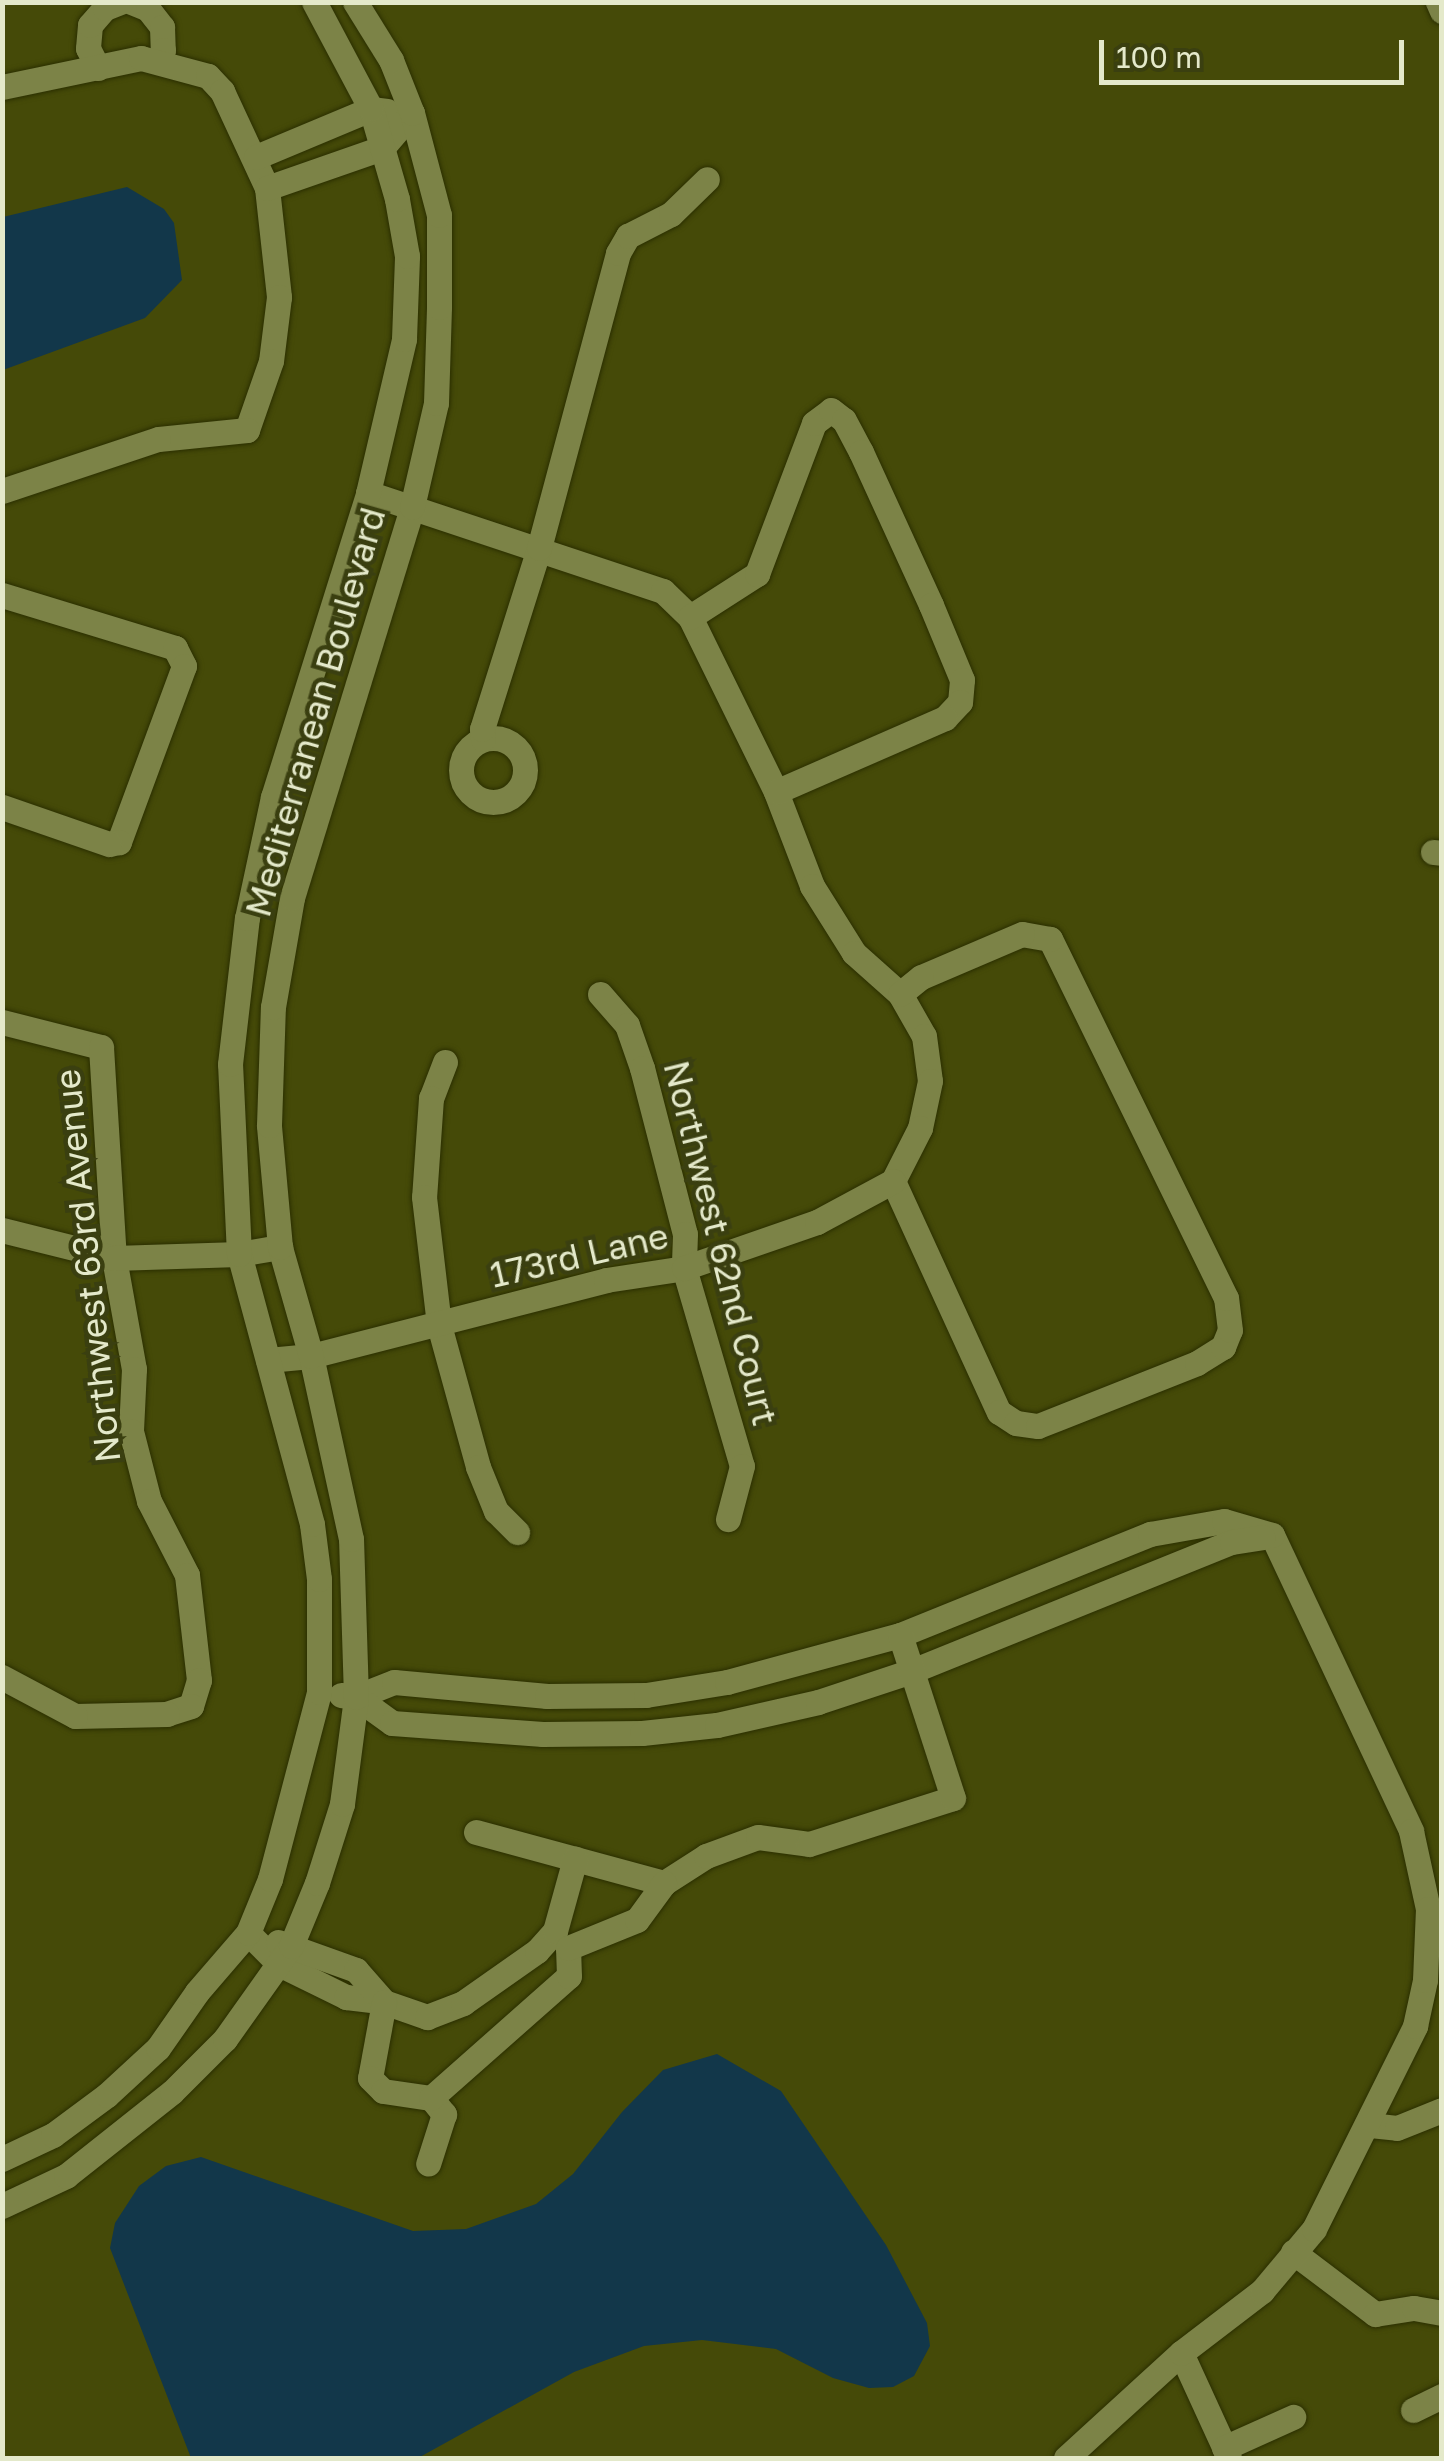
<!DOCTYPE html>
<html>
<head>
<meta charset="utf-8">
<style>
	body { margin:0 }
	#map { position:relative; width:1444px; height:2461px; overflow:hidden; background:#454a08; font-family:"Golos Text",sans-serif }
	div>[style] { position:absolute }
	.water>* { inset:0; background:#12374a }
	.roads { filter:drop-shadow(0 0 2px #2b2f00) drop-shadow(0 0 2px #2b2f00) }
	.minor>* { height:25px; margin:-12.5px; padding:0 12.5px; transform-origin:12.5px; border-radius:12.5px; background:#7c8347 }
	.minor>.ring { margin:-12.5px; padding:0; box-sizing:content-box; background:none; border:25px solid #7c8347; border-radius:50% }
	span { translate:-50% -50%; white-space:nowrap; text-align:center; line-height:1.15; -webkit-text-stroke:9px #3a3f10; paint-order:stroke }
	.street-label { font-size:35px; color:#e4e9ca }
	.frame { position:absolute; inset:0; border:5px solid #e4e9ca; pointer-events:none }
	.scale { position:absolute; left:1099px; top:40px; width:305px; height:45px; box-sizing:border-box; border:5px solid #e4e9ca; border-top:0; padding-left:12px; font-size:30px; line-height:35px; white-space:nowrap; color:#e4e9ca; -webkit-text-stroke:8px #3a3f10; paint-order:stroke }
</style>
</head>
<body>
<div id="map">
	<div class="water">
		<i style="clip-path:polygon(127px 187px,164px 209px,174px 223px,182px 280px,145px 318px,3px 370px,3px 217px)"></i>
		<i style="clip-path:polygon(717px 2054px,781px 2091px,886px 2245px,927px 2323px,930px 2346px,914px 2376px,893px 2387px,869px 2388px,833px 2378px,776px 2349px,702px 2340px,644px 2346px,574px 2372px,418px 2458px,191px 2458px,110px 2248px,115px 2223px,139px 2186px,166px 2166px,201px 2157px,413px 2231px,466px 2229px,536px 2204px,573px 2174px,622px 2112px,663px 2070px)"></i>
	</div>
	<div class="roads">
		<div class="minor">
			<i style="left:131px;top:2px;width:18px;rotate:22deg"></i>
			<i style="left:148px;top:9px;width:23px;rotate:52deg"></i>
			<i style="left:162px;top:27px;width:23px;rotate:88deg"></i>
			<i style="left:163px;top:50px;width:11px;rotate:112deg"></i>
			<i style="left:1438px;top:2px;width:10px;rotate:66deg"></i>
			<i style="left:98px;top:68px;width:22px;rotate:-117deg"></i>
			<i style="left:88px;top:48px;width:23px;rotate:-85deg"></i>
			<i style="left:90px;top:25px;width:23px;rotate:-49deg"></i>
			<i style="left:105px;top:8px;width:17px;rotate:-21deg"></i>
			<i style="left:2px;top:87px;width:142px;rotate:-11.8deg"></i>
			<i style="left:141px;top:58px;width:69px;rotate:15deg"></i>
			<i style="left:208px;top:76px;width:21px;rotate:47deg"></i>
			<i style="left:222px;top:91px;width:107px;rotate:65.1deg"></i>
			<i style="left:267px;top:188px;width:110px;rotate:83.7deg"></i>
			<i style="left:279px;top:297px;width:64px;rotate:97.1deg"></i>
			<i style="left:271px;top:361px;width:73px;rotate:109.2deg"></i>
			<i style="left:247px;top:430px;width:89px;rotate:174.2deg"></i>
			<i style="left:158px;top:439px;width:164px;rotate:161.6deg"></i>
			<i style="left:256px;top:157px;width:125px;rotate:-22.7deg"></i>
			<i style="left:371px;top:109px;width:16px;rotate:7deg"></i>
			<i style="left:267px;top:188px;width:122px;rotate:-19.2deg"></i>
			<i style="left:382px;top:148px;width:46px;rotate:-49.4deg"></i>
			<i style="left:368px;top:493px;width:311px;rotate:18.4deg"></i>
			<i style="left:663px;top:591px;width:37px;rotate:44deg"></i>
			<i style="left:690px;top:617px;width:195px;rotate:63.8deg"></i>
			<i style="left:776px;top:792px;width:101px;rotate:69deg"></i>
			<i style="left:812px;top:886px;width:79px;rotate:57.9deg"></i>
			<i style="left:854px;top:953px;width:62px;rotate:41.7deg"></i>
			<i style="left:900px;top:994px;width:48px;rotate:60.3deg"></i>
			<i style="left:924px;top:1036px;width:45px;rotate:82.4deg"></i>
			<i style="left:930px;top:1081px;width:48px;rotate:102deg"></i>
			<i style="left:920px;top:1128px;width:59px;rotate:117deg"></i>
			<i style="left:893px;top:1181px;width:254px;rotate:65.4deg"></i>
			<i style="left:999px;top:1412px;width:20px;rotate:33deg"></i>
			<i style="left:1016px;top:1423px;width:22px;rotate:8deg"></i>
			<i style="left:1038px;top:1426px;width:171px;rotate:-21.6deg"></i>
			<i style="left:1197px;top:1363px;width:31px;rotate:-32deg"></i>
			<i style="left:1223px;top:1347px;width:18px;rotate:-68deg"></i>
			<i style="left:1230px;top:1330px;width:32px;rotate:-97deg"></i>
			<i style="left:1226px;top:1298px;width:400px;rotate:-116.1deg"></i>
			<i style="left:1050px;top:939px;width:28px;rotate:-170deg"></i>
			<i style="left:1022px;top:934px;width:110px;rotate:156.9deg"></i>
			<i style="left:921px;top:977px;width:27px;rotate:141deg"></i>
			<i style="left:2px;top:595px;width:181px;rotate:17deg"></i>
			<i style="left:175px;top:648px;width:20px;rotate:63deg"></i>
			<i style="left:184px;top:666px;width:188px;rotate:110.3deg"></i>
			<i style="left:119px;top:842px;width:10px;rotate:169deg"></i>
			<i style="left:109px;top:844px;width:113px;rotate:-160.9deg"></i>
			<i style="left:690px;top:617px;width:80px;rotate:-32.7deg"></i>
			<i style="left:757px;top:574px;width:161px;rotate:-69.3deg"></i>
			<i style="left:814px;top:423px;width:21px;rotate:-37deg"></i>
			<i style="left:831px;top:410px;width:16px;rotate:38deg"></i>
			<i style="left:844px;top:420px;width:36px;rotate:62deg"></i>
			<i style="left:861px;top:452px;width:168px;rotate:65.4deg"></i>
			<i style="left:931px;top:605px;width:81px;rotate:67.5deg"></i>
			<i style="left:962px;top:680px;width:22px;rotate:95deg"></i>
			<i style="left:960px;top:702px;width:22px;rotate:133deg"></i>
			<i style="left:945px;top:718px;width:184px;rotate:156.4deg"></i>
			<i class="ring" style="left:461px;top:738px;width:39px;height:39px"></i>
			<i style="left:483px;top:739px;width:10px;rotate:-96deg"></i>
			<i style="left:482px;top:729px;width:190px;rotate:-72.5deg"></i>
			<i style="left:539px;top:548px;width:305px;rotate:-75deg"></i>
			<i style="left:618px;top:253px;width:20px;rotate:-60deg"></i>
			<i style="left:628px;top:236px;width:48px;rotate:-27.1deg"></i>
			<i style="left:671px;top:214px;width:50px;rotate:-44.2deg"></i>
			<i style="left:1433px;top:852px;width:9px;rotate:6deg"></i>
			<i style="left:600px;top:994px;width:41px;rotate:48.9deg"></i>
			<i style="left:627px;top:1025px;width:46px;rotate:70.8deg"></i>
			<i style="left:642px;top:1068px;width:171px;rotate:75.5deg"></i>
			<i style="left:685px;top:1234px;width:34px;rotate:92deg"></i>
			<i style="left:684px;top:1268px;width:206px;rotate:73.7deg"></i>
			<i style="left:742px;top:1466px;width:55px;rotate:104.8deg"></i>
			<i style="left:2px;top:1022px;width:102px;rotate:14.2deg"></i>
			<i style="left:101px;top:1047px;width:211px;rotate:86.5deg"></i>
			<i style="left:114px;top:1258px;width:113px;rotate:79.8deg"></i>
			<i style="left:134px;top:1369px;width:62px;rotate:92.8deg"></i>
			<i style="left:131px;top:1431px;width:72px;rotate:75.6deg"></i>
			<i style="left:149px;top:1501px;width:83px;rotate:62.8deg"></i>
			<i style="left:187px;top:1575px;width:106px;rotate:83.5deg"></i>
			<i style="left:199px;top:1680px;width:27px;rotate:107deg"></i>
			<i style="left:191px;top:1706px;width:25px;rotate:162deg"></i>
			<i style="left:167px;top:1714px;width:92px;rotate:178.8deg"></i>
			<i style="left:75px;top:1716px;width:83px;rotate:-151.9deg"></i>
			<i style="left:445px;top:1062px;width:39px;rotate:111deg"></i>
			<i style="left:431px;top:1098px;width:99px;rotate:94deg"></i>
			<i style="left:424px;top:1197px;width:129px;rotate:83.3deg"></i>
			<i style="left:439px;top:1325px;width:147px;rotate:74.6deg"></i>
			<i style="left:478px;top:1467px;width:48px;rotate:67.8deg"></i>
			<i style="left:496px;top:1511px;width:30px;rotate:45deg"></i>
			<i style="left:2px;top:1230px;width:115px;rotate:14deg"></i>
			<i style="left:114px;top:1258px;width:125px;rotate:-1.8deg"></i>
			<i style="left:239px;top:1254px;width:42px;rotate:-9.7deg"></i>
			<i style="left:268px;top:1360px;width:43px;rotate:-5.3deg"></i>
			<i style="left:311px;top:1356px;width:305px;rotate:-14.4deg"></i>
			<i style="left:606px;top:1280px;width:79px;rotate:-8.7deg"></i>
			<i style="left:684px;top:1268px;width:141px;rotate:-19.1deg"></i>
			<i style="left:817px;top:1222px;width:86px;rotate:-28.3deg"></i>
			<i style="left:1272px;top:1535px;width:327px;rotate:64.8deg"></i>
			<i style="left:1411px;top:1831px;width:80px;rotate:77.7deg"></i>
			<i style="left:1428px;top:1909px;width:13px;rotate:42deg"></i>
			<i style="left:341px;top:1695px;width:15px;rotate:8deg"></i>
			<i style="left:356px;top:1697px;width:41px;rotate:-21.5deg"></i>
			<i style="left:394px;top:1682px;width:154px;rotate:5.2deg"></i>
			<i style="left:547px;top:1696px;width:99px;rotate:-0.6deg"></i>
			<i style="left:646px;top:1695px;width:82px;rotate:-9.1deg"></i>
			<i style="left:727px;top:1682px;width:179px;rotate:-15.2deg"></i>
			<i style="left:900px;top:1635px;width:270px;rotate:-22deg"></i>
			<i style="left:1150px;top:1534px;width:75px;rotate:-10deg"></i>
			<i style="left:1224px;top:1521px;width:50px;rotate:16.3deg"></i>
			<i style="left:356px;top:1697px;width:44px;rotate:35.8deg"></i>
			<i style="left:392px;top:1723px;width:151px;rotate:4.2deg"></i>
			<i style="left:543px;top:1734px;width:99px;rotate:-0.6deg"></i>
			<i style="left:642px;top:1733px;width:75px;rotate:-6.1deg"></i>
			<i style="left:717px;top:1725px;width:104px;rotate:-12.8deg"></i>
			<i style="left:818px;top:1702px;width:99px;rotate:-18.3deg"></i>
			<i style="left:912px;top:1671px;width:345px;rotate:-22deg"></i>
			<i style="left:1232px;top:1542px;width:31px;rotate:-9deg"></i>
			<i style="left:476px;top:1832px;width:195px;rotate:15.2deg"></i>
			<i style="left:664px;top:1883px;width:50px;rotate:-32.7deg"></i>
			<i style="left:706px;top:1856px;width:55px;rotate:-20.1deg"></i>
			<i style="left:758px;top:1837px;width:51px;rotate:7.8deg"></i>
			<i style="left:809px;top:1844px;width:151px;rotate:-17.7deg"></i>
			<i style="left:953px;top:1798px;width:171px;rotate:-108deg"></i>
			<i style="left:248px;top:1933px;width:44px;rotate:45deg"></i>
			<i style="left:279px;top:1964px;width:75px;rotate:26.2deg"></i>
			<i style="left:346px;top:1997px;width:38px;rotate:7deg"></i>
			<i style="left:384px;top:2002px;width:46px;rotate:19.2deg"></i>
			<i style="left:427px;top:2017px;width:39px;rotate:-21deg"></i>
			<i style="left:463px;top:2003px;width:90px;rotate:-35.1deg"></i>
			<i style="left:537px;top:1951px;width:27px;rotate:-48deg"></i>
			<i style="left:555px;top:1931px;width:75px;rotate:-74.5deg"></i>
			<i style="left:278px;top:1942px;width:83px;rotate:19.7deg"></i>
			<i style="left:356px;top:1970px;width:43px;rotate:48.8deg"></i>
			<i style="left:384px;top:2002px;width:77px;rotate:100.4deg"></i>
			<i style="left:370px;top:2078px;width:18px;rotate:45deg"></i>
			<i style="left:383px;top:2091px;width:49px;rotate:8.3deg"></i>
			<i style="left:431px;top:2098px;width:21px;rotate:51deg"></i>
			<i style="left:444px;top:2114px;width:52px;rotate:107.7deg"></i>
			<i style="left:431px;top:2098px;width:184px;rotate:-41.5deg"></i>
			<i style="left:569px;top:1976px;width:28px;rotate:-92deg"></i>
			<i style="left:568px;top:1948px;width:74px;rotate:-22.1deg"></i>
			<i style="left:637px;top:1920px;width:46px;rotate:-53.9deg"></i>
			<i style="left:1370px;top:2125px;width:27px;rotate:6deg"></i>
			<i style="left:1397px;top:2128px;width:48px;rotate:-21.8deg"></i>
			<i style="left:2px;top:2159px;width:56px;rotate:-25.2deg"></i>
			<i style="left:53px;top:2135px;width:67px;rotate:-36.5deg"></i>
			<i style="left:107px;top:2095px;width:69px;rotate:-42.7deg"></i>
			<i style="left:158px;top:2048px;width:68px;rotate:-55.1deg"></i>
			<i style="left:197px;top:1992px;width:78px;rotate:-49.2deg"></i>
			<i style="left:248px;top:1933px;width:58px;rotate:-67.8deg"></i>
			<i style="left:270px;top:1879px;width:193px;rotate:-75.3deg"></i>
			<i style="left:319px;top:1692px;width:113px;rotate:-90deg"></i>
			<i style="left:319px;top:1579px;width:55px;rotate:-97.3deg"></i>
			<i style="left:312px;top:1524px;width:280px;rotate:-105.1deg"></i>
			<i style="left:239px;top:1254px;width:190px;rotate:-92.7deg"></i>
			<i style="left:230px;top:1064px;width:147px;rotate:-83.4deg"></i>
			<i style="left:247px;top:918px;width:124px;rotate:-77.9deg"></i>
			<i style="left:273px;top:797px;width:318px;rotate:-72.6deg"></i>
			<i style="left:368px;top:493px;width:158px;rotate:-76.8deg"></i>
			<i style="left:404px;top:339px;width:83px;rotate:-87.9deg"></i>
			<i style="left:407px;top:256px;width:58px;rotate:-100deg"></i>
			<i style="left:397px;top:199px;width:94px;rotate:-106.1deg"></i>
			<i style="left:371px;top:109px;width:121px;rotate:-118deg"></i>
			<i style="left:2px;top:2206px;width:71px;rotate:-25.1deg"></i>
			<i style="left:66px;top:2176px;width:135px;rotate:-38.4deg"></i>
			<i style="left:172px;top:2092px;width:75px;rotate:-45deg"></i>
			<i style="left:225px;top:2039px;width:114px;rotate:-54.6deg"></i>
			<i style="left:291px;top:1946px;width:68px;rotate:-67.6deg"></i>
			<i style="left:317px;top:1883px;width:83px;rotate:-72.4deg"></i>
			<i style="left:342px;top:1804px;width:108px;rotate:-82.5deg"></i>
			<i style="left:356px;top:1697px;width:158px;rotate:-91.8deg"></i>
			<i style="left:351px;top:1539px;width:187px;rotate:-102.3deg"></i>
			<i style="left:311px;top:1356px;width:113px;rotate:-105.9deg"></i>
			<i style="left:280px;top:1247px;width:122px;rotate:-95.2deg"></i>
			<i style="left:269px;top:1125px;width:118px;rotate:-88.1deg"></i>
			<i style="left:273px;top:1007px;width:111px;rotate:-80.1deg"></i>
			<i style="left:292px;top:898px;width:409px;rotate:-72.9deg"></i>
			<i style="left:412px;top:507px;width:107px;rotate:-77deg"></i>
			<i style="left:436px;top:403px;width:96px;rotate:-88.2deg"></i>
			<i style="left:439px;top:307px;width:92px;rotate:-90deg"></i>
			<i style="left:439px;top:215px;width:106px;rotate:-104.8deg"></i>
			<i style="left:412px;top:113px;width:57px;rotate:-111.6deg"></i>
			<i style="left:391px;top:60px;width:68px;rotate:-121.8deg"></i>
			<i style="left:1293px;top:2252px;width:103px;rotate:37.1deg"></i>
			<i style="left:1375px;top:2314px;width:39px;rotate:-9deg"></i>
			<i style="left:1414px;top:2308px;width:28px;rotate:10deg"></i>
			<i style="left:1181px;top:2353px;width:115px;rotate:65.4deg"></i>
			<i style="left:1413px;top:2410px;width:32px;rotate:-26deg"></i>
			<i style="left:1224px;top:2448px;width:76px;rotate:-24.2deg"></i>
			<i style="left:1066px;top:2458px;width:156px;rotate:-42.4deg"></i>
			<i style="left:1181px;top:2353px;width:102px;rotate:-37.4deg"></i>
			<i style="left:1262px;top:2291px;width:81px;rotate:-50deg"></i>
			<i style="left:1314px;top:2229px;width:227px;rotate:-63.5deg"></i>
			<i style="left:1415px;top:2026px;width:47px;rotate:-77.7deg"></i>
			<i style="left:1425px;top:1980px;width:71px;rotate:-87.6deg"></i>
		</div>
	</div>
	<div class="street-label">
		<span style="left:315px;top:712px;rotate:-74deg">Mediterranean Boulevard</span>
		<span style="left:721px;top:1243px;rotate:76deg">Northwest 62nd Court</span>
		<span style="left:579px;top:1255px;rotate:-13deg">173rd Lane</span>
		<span style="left:87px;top:1266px;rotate:-96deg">Northwest 63rd Avenue</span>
	</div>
	<div class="frame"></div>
	<div class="scale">100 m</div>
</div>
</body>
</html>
